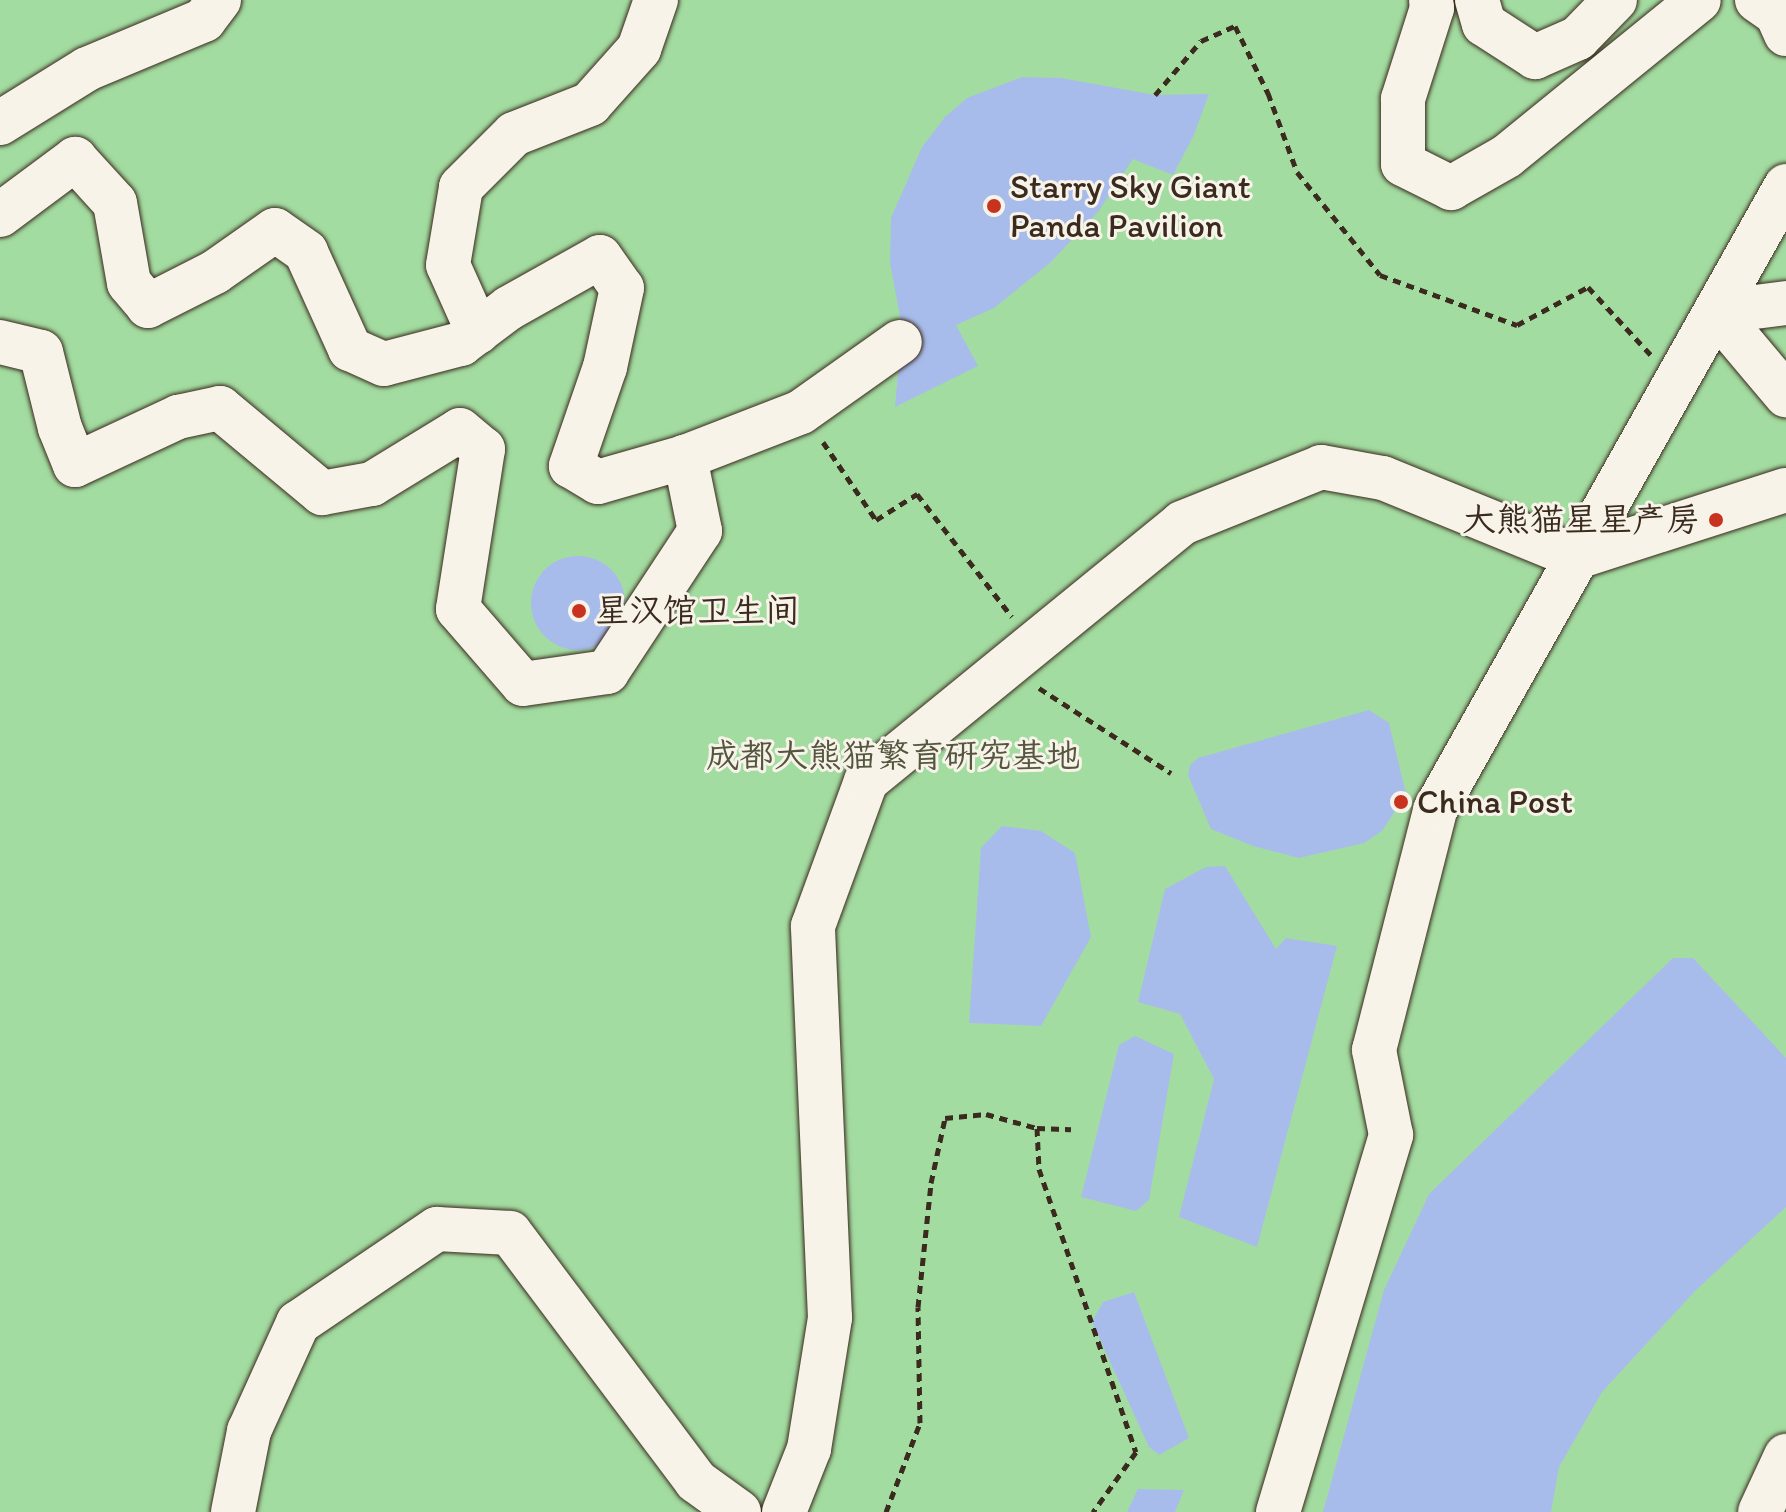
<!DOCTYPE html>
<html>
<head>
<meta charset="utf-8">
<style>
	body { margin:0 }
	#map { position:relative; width:1786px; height:1512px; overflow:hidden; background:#f7f3e8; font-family:Itim,"LXGW WenKai TC",sans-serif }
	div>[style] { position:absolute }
	.green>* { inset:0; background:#a3dca1; transform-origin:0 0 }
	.building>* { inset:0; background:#a8bceb }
	.round { border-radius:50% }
	.path>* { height:5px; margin-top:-2.5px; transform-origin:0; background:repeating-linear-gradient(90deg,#3b2a1e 0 8px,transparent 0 14px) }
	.roads { filter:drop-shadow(0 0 2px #3b2a1e) drop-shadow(0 0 2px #3b2a1e) }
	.minor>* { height:44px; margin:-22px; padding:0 22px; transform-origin:22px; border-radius:22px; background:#f7f3e8 }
	.dots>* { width:22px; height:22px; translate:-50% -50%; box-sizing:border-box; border:4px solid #f7f3e8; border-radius:50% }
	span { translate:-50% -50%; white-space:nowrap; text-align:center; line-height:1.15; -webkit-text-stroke:6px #f7f3e8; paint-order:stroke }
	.poi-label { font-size:34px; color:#3b2a1e }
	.left { translate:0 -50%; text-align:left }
	.right { translate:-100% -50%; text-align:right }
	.park-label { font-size:34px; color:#55563f }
</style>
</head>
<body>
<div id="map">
	<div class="green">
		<i style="left:0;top:0;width:1786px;height:1512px"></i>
	</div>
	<div class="building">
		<i style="clip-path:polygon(1022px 77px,1061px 78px,1155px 95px,1209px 94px,1193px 137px,1173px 175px,1133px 159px,1098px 212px,1051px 262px,994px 308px,956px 325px,978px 366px,895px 407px,902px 327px,890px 263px,891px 218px,922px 147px,945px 117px,967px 98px)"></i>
		<i class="round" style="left:531px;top:556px;width:94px;height:94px"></i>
		<i style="clip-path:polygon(1369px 710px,1389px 723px,1406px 794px,1382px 831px,1364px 843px,1299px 858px,1253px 846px,1211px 829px,1188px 775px,1190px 765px,1198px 758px)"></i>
		<i style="clip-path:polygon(1002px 826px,1041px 831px,1075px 853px,1091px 937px,1041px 1026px,969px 1023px,981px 848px)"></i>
		<i style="clip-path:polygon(1225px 866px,1276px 949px,1286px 938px,1337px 946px,1257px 1247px,1179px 1217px,1214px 1079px,1180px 1014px,1138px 1002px,1165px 889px,1206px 867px)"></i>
		<i style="clip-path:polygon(1673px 958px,1693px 958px,1786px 1058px,1786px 1207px,1695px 1291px,1602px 1392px,1559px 1467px,1551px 1512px,1323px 1512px,1384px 1290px,1429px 1194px)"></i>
		<i style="clip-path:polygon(1135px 1036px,1174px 1054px,1149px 1200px,1136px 1211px,1081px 1197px,1119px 1045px)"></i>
		<i style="clip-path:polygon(1134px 1292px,1189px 1438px,1159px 1455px,1149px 1447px,1092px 1322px,1103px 1302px)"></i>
		<i style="clip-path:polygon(1138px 1489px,1184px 1490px,1175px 1512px,1127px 1512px)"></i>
	</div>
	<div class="path">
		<i style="left:1155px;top:95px;width:71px;rotate:-49.6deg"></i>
		<i style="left:1201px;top:41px;width:37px;rotate:-24deg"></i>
		<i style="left:1235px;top:26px;width:75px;rotate:63.8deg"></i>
		<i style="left:1268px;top:93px;width:84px;rotate:69.8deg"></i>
		<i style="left:1297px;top:172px;width:132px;rotate:51.1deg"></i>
		<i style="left:1380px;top:275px;width:146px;rotate:20.1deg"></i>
		<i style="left:1517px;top:325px;width:81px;rotate:-28.2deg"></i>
		<i style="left:1588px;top:287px;width:93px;rotate:47.2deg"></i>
		<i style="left:823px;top:442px;width:94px;rotate:55.8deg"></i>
		<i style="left:876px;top:520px;width:49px;rotate:-32.4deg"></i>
		<i style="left:917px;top:494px;width:155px;rotate:52.3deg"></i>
		<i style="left:1039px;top:688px;width:157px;rotate:32.8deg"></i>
		<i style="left:1037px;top:1128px;width:41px;rotate:87.2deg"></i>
		<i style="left:1039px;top:1169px;width:299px;rotate:71.1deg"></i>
		<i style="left:1136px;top:1452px;width:74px;rotate:125.6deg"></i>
		<i style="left:886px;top:1512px;width:95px;rotate:-69.1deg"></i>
		<i style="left:920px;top:1423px;width:116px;rotate:-91deg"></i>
		<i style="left:918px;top:1307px;width:125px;rotate:-84deg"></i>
		<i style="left:931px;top:1183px;width:66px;rotate:-77.8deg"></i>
		<i style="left:945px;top:1118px;width:41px;rotate:-5.6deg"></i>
		<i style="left:986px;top:1114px;width:53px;rotate:15.4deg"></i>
		<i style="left:1037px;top:1128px;width:34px;rotate:2deg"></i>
	</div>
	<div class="roads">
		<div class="minor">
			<i style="left:1431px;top:0;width:8px;rotate:83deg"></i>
			<i style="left:1432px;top:8px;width:96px;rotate:107.7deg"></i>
			<i style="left:1403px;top:99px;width:65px;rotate:90deg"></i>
			<i style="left:1403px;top:164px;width:54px;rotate:26.6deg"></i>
			<i style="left:1451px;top:188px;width:64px;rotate:-29.7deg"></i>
			<i style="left:1507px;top:156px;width:247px;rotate:-39.1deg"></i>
			<i style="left:1477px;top:0;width:25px;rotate:74deg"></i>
			<i style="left:1484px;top:24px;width:61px;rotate:32.9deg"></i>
			<i style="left:1535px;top:57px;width:47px;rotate:-23.8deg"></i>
			<i style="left:1578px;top:38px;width:53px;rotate:-45.8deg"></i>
			<i style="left:1757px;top:0;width:24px;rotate:35deg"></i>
			<i style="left:1777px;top:14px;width:22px;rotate:66deg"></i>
			<i style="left:0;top:123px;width:102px;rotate:-31.8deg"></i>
			<i style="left:87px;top:69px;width:127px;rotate:-22.7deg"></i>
			<i style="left:204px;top:20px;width:25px;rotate:-53deg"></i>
			<i style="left:0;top:215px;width:94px;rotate:-36.7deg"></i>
			<i style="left:75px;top:159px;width:59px;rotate:47.7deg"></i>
			<i style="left:115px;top:203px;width:81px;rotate:80.1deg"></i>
			<i style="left:129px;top:283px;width:30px;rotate:50deg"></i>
			<i style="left:148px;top:306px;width:75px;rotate:-26.9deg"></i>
			<i style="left:215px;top:272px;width:73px;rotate:-35deg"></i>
			<i style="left:275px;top:230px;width:38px;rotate:35deg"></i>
			<i style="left:306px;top:252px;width:107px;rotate:65.6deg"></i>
			<i style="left:350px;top:349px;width:37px;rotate:24deg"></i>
			<i style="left:384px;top:364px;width:80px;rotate:-14.6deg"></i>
			<i style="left:461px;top:344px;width:60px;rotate:-36.9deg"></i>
			<i style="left:509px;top:308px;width:104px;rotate:-29.3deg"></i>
			<i style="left:600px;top:257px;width:38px;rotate:55deg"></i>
			<i style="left:622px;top:288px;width:81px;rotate:102.1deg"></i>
			<i style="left:605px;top:367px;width:105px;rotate:109deg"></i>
			<i style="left:571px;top:466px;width:31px;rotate:31deg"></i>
			<i style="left:598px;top:482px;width:91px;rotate:-16deg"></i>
			<i style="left:685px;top:457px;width:124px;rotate:-21.2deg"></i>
			<i style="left:801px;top:412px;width:121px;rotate:-35.3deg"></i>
			<i style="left:1716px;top:312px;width:109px;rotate:49.9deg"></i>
			<i style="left:1716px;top:312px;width:71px;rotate:-7.3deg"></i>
			<i style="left:478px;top:332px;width:73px;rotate:-114.1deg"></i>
			<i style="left:448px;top:265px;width:79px;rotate:-80.5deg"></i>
			<i style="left:461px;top:187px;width:75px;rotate:-45deg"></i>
			<i style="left:514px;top:134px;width:82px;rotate:-21.5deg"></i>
			<i style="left:590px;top:104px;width:74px;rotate:-48.3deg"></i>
			<i style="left:639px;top:49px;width:52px;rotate:-70.9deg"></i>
			<i style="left:0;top:342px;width:42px;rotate:13.7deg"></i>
			<i style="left:41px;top:352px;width:78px;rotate:76deg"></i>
			<i style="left:60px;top:428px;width:40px;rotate:68deg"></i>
			<i style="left:75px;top:465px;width:114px;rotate:-25deg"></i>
			<i style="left:178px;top:417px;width:43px;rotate:-12.1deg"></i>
			<i style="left:220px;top:408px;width:133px;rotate:39.8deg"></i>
			<i style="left:322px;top:493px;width:51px;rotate:-10.2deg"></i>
			<i style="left:372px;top:484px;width:103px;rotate:-31.5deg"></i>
			<i style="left:460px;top:430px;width:30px;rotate:40deg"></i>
			<i style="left:483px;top:449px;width:162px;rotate:98.9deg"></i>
			<i style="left:458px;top:609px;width:99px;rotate:49.1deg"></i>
			<i style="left:523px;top:684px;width:85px;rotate:-8.1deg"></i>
			<i style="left:607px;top:672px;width:169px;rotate:-56.6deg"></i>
			<i style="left:700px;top:531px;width:76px;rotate:-101.5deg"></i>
			<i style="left:233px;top:1512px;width:83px;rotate:-78.8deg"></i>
			<i style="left:249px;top:1431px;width:119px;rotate:-65.6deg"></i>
			<i style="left:298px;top:1323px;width:168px;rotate:-34.1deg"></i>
			<i style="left:437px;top:1229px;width:73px;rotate:3.1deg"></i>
			<i style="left:510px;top:1233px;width:310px;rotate:53.1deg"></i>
			<i style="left:696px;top:1481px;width:53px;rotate:35.8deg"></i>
			<i style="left:784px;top:1512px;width:68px;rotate:-68.4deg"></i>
			<i style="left:809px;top:1449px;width:133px;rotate:-80.9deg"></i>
			<i style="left:830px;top:1318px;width:392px;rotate:-92.5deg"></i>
			<i style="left:813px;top:926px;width:154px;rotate:-69.9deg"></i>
			<i style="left:866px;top:781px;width:408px;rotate:-39.2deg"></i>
			<i style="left:1182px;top:523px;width:150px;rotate:-21.9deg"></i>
			<i style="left:1321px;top:467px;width:63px;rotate:10.1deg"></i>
			<i style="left:1383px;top:478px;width:209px;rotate:22.2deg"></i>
			<i style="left:1577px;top:557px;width:219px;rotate:-17.8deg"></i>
			<i style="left:1278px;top:1512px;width:394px;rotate:-73.3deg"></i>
			<i style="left:1391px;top:1135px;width:87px;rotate:-101.3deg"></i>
			<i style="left:1374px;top:1050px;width:248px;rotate:-75.7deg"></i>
			<i style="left:1435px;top:810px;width:716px;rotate:-60.64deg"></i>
			<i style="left:1760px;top:1512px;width:62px;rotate:-65.1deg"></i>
		</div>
	</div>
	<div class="dots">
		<i style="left:994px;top:206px;background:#c8321e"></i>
		<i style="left:1716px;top:520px;background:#c8321e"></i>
		<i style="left:579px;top:611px;background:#c8321e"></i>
		<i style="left:1401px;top:802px;background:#c8321e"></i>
	</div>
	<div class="poi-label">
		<span class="left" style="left:1010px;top:206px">Starry Sky Giant<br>Panda Pavilion</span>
		<span class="right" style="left:1700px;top:520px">大熊猫星星产房</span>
		<span class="left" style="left:595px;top:611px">星汉馆卫生间</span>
		<span class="left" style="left:1417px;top:802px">China Post</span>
	</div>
	<div class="park-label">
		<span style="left:893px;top:756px">成都大熊猫繁育研究基地</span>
	</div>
</div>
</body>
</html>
